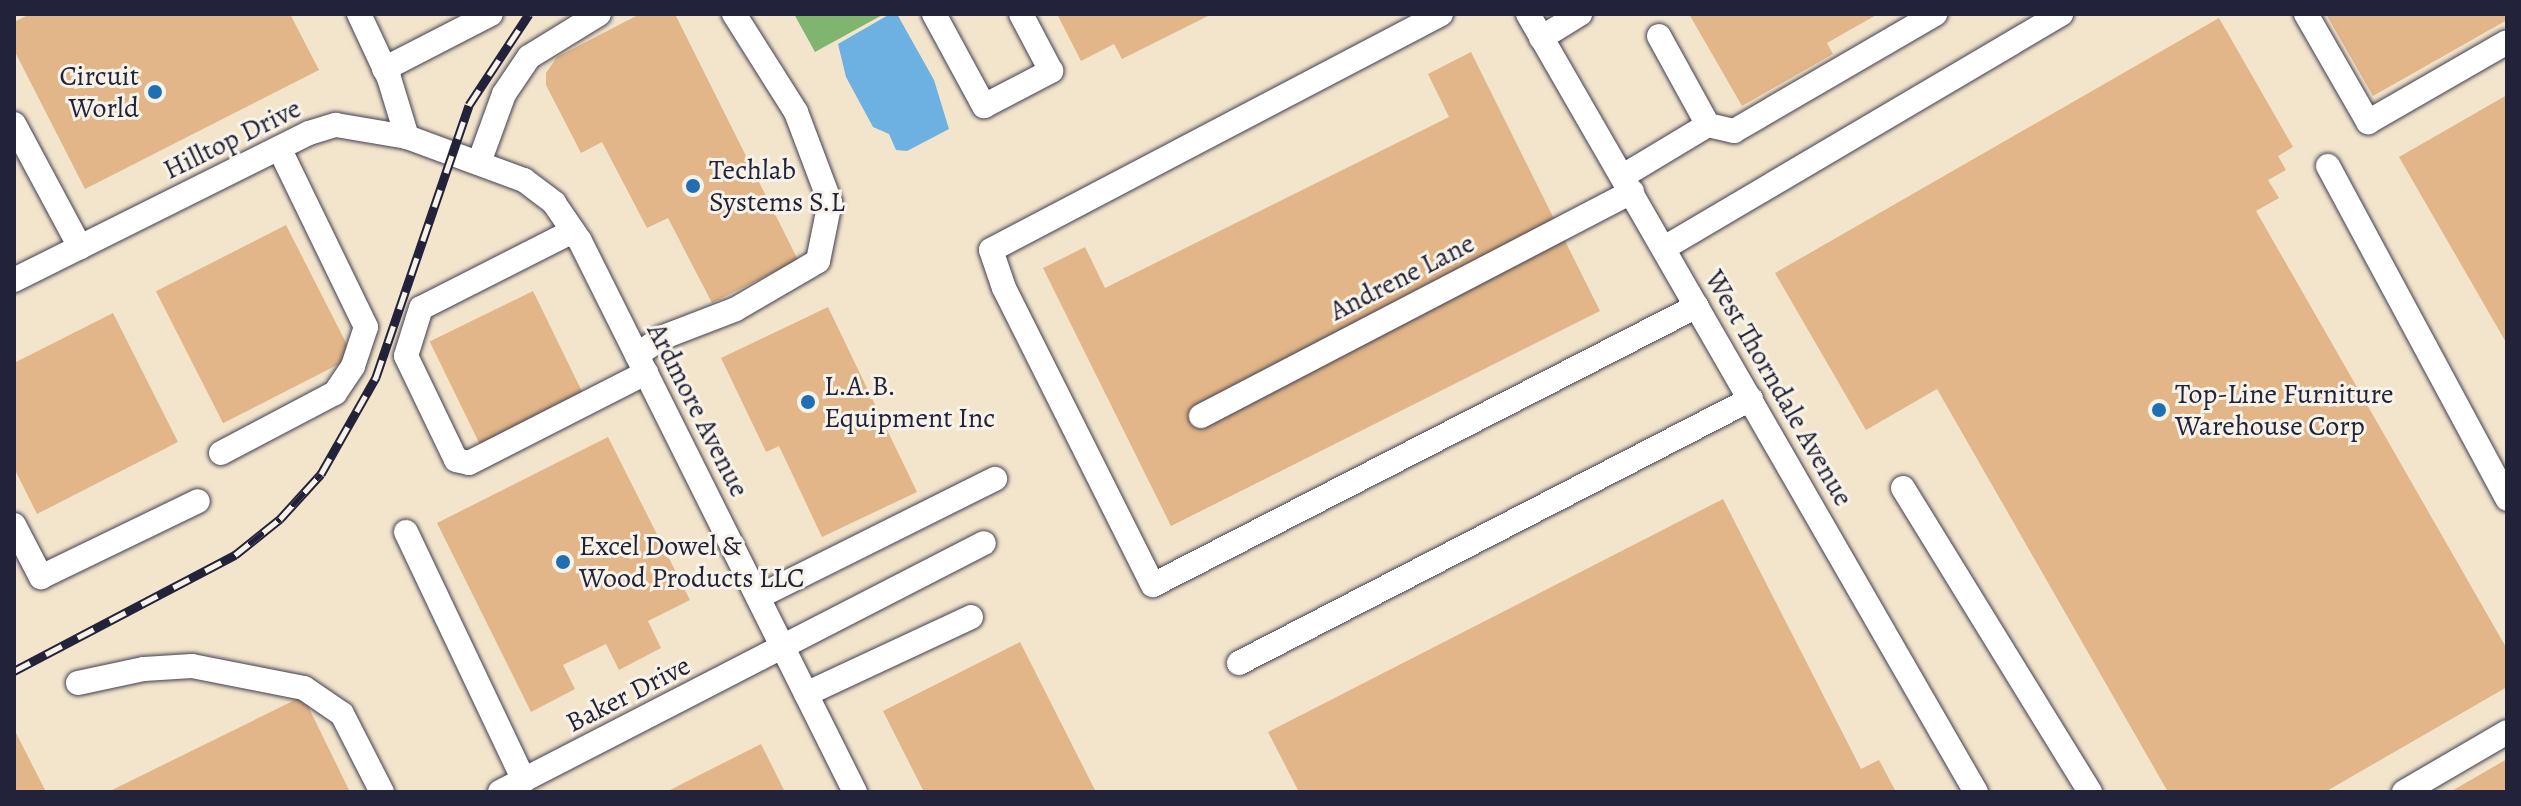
<!DOCTYPE html>
<html>
<head>
<meta charset="utf-8">
<style>
	body { margin:0 }
	#map { position:relative; width:2521px; height:806px; overflow:hidden; background:#f3e5cc; font-family:Alegreya,serif }
	div>[style] { position:absolute }
	.forest>* { inset:0; background:#80b570 }
	.water>* { inset:0; background:#6db0e2 }
	.building>* { inset:0; background:#e2b688; transform-origin:0 0 }
	.roads { filter:drop-shadow(0 0 2px #413f51) drop-shadow(0 0 2px #413f51) }
	.minor>* { height:24px; margin:-12px; padding:0 12px; transform-origin:12px; border-radius:12px; background:#fff }
	.rail>* { height:9px; margin-top:-4.5px; transform-origin:0; background:repeating-linear-gradient(90deg,#f7f3e8 0 18px,#22223b 0 36px); box-sizing:border-box; border-block:2px solid #22223b }
	.dots>* { width:22px; height:22px; translate:-50% -50%; box-sizing:border-box; border:4px solid #f7f3e8; border-radius:50% }
	span { translate:-50% -50%; white-space:nowrap; text-align:center; line-height:1.15; -webkit-text-stroke:6px #f7f3e8; paint-order:stroke }
	.poi-label { font-size:28px; color:#22223b }
	.right { translate:-100% -50%; text-align:right }
	.left { translate:0 -50%; text-align:left }
	.street-label { font-size:28px; color:#22223b }
	.frame { position:absolute; inset:0; border:16px solid #22223b; pointer-events:none }
</style>
</head>
<body>
<div id="map">
	<div class="forest">
		<i style="clip-path:polygon(794px 14px,884px 14px,815px 52px)"></i>
	</div>
	<div class="water">
		<i style="clip-path:polygon(890px 14px,897px 14px,934px 80px,949px 129px,907px 151px,896px 150px,889px 134px,873px 127px,846px 77px,838px 44px)"></i>
	</div>
	<div class="building">
		<i style="clip-path:polygon(30px 14px,290px 14px,319px 70px,85px 189px,14px 50px,14px 22px)"></i>
		<i style="clip-path:polygon(640px 14px,675px 14px,798px 260px,712px 303px,668px 218px,647px 228px,602px 142px,581px 153px,546px 85px,546px 73px,557px 57px)"></i>
		<i style="clip-path:polygon(1057px 14px,1212px 14px,1122px 59px,1114px 44px,1081px 61px)"></i>
		<i style="clip-path:polygon(1689px 14px,1878px 14px,1827px 43px,1833px 54px,1742px 106px)"></i>
		<i style="clip-path:polygon(2326px 14px,2507px 14px,2507px 20px,2373px 96px)"></i>
		<i style="clip-path:polygon(2219px 18px,2293px 147px,2278px 156px,2286px 170px,2268px 180px,2279px 198px,2256px 211px,2507px 649px,2507px 687px,2325px 792px,2168px 792px,1937px 389px,1866px 430px,1775px 273px)"></i>
		<i style="clip-path:polygon(1471px 52px,1600px 311px,1171px 526px,1043px 268px,1085px 247px,1105px 288px,1449px 117px,1428px 74px)"></i>
		<i style="clip-path:polygon(2507px 95px,2507px 344px,2399px 157px)"></i>
		<i style="left:286px;top:225px;width:148px;height:146px;rotate:63deg"></i>
		<i style="left:533px;top:291px;width:119px;height:115px;rotate:64deg"></i>
		<i style="clip-path:polygon(828px 307px,917px 492px,822px 537px,779px 446px,766px 452px,721px 358px)"></i>
		<i style="clip-path:polygon(113px 313px,178px 442px,37px 514px,14px 468px,14px 363px)"></i>
		<i style="clip-path:polygon(608px 437px,690px 600px,648px 621px,661px 648px,619px 670px,606px 644px,563px 665px,575px 689px,531px 712px,437px 523px)"></i>
		<i style="clip-path:polygon(1723px 499px,1861px 769px,1879px 760px,1896px 792px,1299px 792px,1268px 732px)"></i>
		<i style="clip-path:polygon(1020px 642px,1096px 792px,924px 792px,883px 711px)"></i>
		<i style="clip-path:polygon(303px 696px,350px 792px,108px 792px)"></i>
		<i style="clip-path:polygon(14px 729px,46px 792px,14px 792px)"></i>
		<i style="clip-path:polygon(761px 744px,785px 792px,666px 792px)"></i>
		<i style="clip-path:polygon(2507px 759px,2507px 792px,2450px 792px)"></i>
	</div>
	<div class="roads">
		<div class="minor">
			<i style="left:359px;top:14px;width:71px;rotate:64.9deg"></i>
			<i style="left:389px;top:78px;width:62px;rotate:73deg"></i>
			<i style="left:934px;top:14px;width:105px;rotate:61.5deg"></i>
			<i style="left:984px;top:106px;width:76px;rotate:-27.6deg"></i>
			<i style="left:1051px;top:71px;width:64px;rotate:-117.8deg"></i>
			<i style="left:1441px;top:14px;width:508px;rotate:152.33deg"></i>
			<i style="left:991px;top:250px;width:40px;rotate:71.1deg"></i>
			<i style="left:1004px;top:288px;width:332px;rotate:63.4deg"></i>
			<i style="left:1153px;top:585px;width:611px;rotate:-27.15deg"></i>
			<i style="left:1528px;top:14px;width:898px;rotate:60.07deg"></i>
			<i style="left:2306px;top:14px;width:125px;rotate:60.1deg"></i>
			<i style="left:2368px;top:122px;width:160px;rotate:-29.9deg"></i>
			<i style="left:1659px;top:36px;width:102px;rotate:61.2deg"></i>
			<i style="left:1541px;top:38px;width:46px;rotate:-31.6deg"></i>
			<i style="left:384px;top:69px;width:120px;rotate:-27.2deg"></i>
			<i style="left:14px;top:124px;width:140px;rotate:61.8deg"></i>
			<i style="left:480px;top:160px;width:70px;rotate:-70deg"></i>
			<i style="left:504px;top:94px;width:45px;rotate:-56deg"></i>
			<i style="left:529px;top:57px;width:82px;rotate:-31.6deg"></i>
			<i style="left:2328px;top:166px;width:378px;rotate:61.7deg"></i>
			<i style="left:1623px;top:176px;width:99px;rotate:-31deg"></i>
			<i style="left:1708px;top:125px;width:27px;rotate:13deg"></i>
			<i style="left:1734px;top:131px;width:233px;rotate:-30.2deg"></i>
			<i style="left:573px;top:231px;width:170px;rotate:153.1deg"></i>
			<i style="left:421px;top:308px;width:50px;rotate:107.4deg"></i>
			<i style="left:406px;top:356px;width:115px;rotate:64.3deg"></i>
			<i style="left:456px;top:460px;width:13px;rotate:13deg"></i>
			<i style="left:469px;top:463px;width:199px;rotate:-27deg"></i>
			<i style="left:1664px;top:248px;width:461px;rotate:-30.5deg"></i>
			<i style="left:14px;top:280px;width:330px;rotate:-26.5deg"></i>
			<i style="left:309px;top:133px;width:28px;rotate:-17deg"></i>
			<i style="left:336px;top:125px;width:72px;rotate:9.6deg"></i>
			<i style="left:407px;top:137px;width:125px;rotate:20.2deg"></i>
			<i style="left:524px;top:180px;width:38px;rotate:37deg"></i>
			<i style="left:554px;top:203px;width:46px;rotate:55.6deg"></i>
			<i style="left:580px;top:241px;width:616px;rotate:63.48deg"></i>
			<i style="left:637px;top:355px;width:29px;rotate:-35deg"></i>
			<i style="left:661px;top:338px;width:80px;rotate:-21.1deg"></i>
			<i style="left:736px;top:309px;width:95px;rotate:-30.3deg"></i>
			<i style="left:818px;top:261px;width:60px;rotate:-78.5deg"></i>
			<i style="left:830px;top:202px;width:96px;rotate:-110.7deg"></i>
			<i style="left:796px;top:112px;width:116px;rotate:-122.3deg"></i>
			<i style="left:1201px;top:416px;width:486px;rotate:-27.5deg"></i>
			<i style="left:221px;top:453px;width:129px;rotate:-27.8deg"></i>
			<i style="left:335px;top:393px;width:32px;rotate:-56deg"></i>
			<i style="left:353px;top:366px;width:41px;rotate:-71.6deg"></i>
			<i style="left:366px;top:327px;width:199px;rotate:-115.9deg"></i>
			<i style="left:1903px;top:488px;width:357px;rotate:58.4deg"></i>
			<i style="left:14px;top:525px;width:59px;rotate:62.6deg"></i>
			<i style="left:41px;top:577px;width:174px;rotate:-25.8deg"></i>
			<i style="left:406px;top:532px;width:275px;rotate:64.6deg"></i>
			<i style="left:758px;top:597px;width:265px;rotate:-26.5deg"></i>
			<i style="left:1239px;top:663px;width:576px;rotate:-27.28deg"></i>
			<i style="left:78px;top:683px;width:67px;rotate:-12deg"></i>
			<i style="left:144px;top:669px;width:48px;rotate:-3.6deg"></i>
			<i style="left:192px;top:666px;width:114px;rotate:11.1deg"></i>
			<i style="left:304px;top:688px;width:46px;rotate:34.4deg"></i>
			<i style="left:342px;top:714px;width:88px;rotate:62.9deg"></i>
			<i style="left:806px;top:694px;width:182px;rotate:-25deg"></i>
			<i style="left:500px;top:792px;width:544px;rotate:-27.22deg"></i>
			<i style="left:2404px;top:792px;width:119px;rotate:-30.2deg"></i>
		</div>
	</div>
	<div class="rail">
		<i style="left:14px;top:671px;width:250px;rotate:-27.7deg"></i>
		<i style="left:235px;top:555px;width:58px;rotate:-38.7deg"></i>
		<i style="left:280px;top:519px;width:61px;rotate:-47.7deg"></i>
		<i style="left:321px;top:474px;width:112px;rotate:-60.4deg"></i>
		<i style="left:376px;top:377px;width:287px;rotate:-71.1deg"></i>
		<i style="left:469px;top:105px;width:109px;rotate:-56.6deg"></i>
	</div>
	<div class="dots">
		<i style="left:155px;top:92px;background:#1f6fb2"></i>
		<i style="left:693px;top:186px;background:#1f6fb2"></i>
		<i style="left:808px;top:402px;background:#1f6fb2"></i>
		<i style="left:2159px;top:410px;background:#1f6fb2"></i>
		<i style="left:563px;top:562px;background:#1f6fb2"></i>
	</div>
	<div class="poi-label">
		<span class="right" style="left:139px;top:92px">Circuit<br>World</span>
		<span class="left" style="left:709px;top:186px">Techlab<br>Systems S.L</span>
		<span class="left" style="left:824px;top:402px">L.A.B.<br>Equipment Inc</span>
		<span class="left" style="left:2175px;top:410px">Top-Line Furniture<br>Warehouse Corp</span>
		<span class="left" style="left:579px;top:562px">Excel Dowel &amp;<br>Wood Products LLC</span>
	</div>
	<div class="street-label">
		<span style="left:232px;top:139px;rotate:-26deg">Hilltop Drive</span>
		<span style="left:1402px;top:277px;rotate:-27deg">Andrene Lane</span>
		<span style="left:1779px;top:388px;rotate:60deg">West Thorndale Avenue</span>
		<span style="left:698px;top:410px;rotate:63deg">Ardmore Avenue</span>
		<span style="left:628px;top:694px;rotate:-27deg">Baker Drive</span>
	</div>
	<div class="frame"></div>
</div>
</body>
</html>
